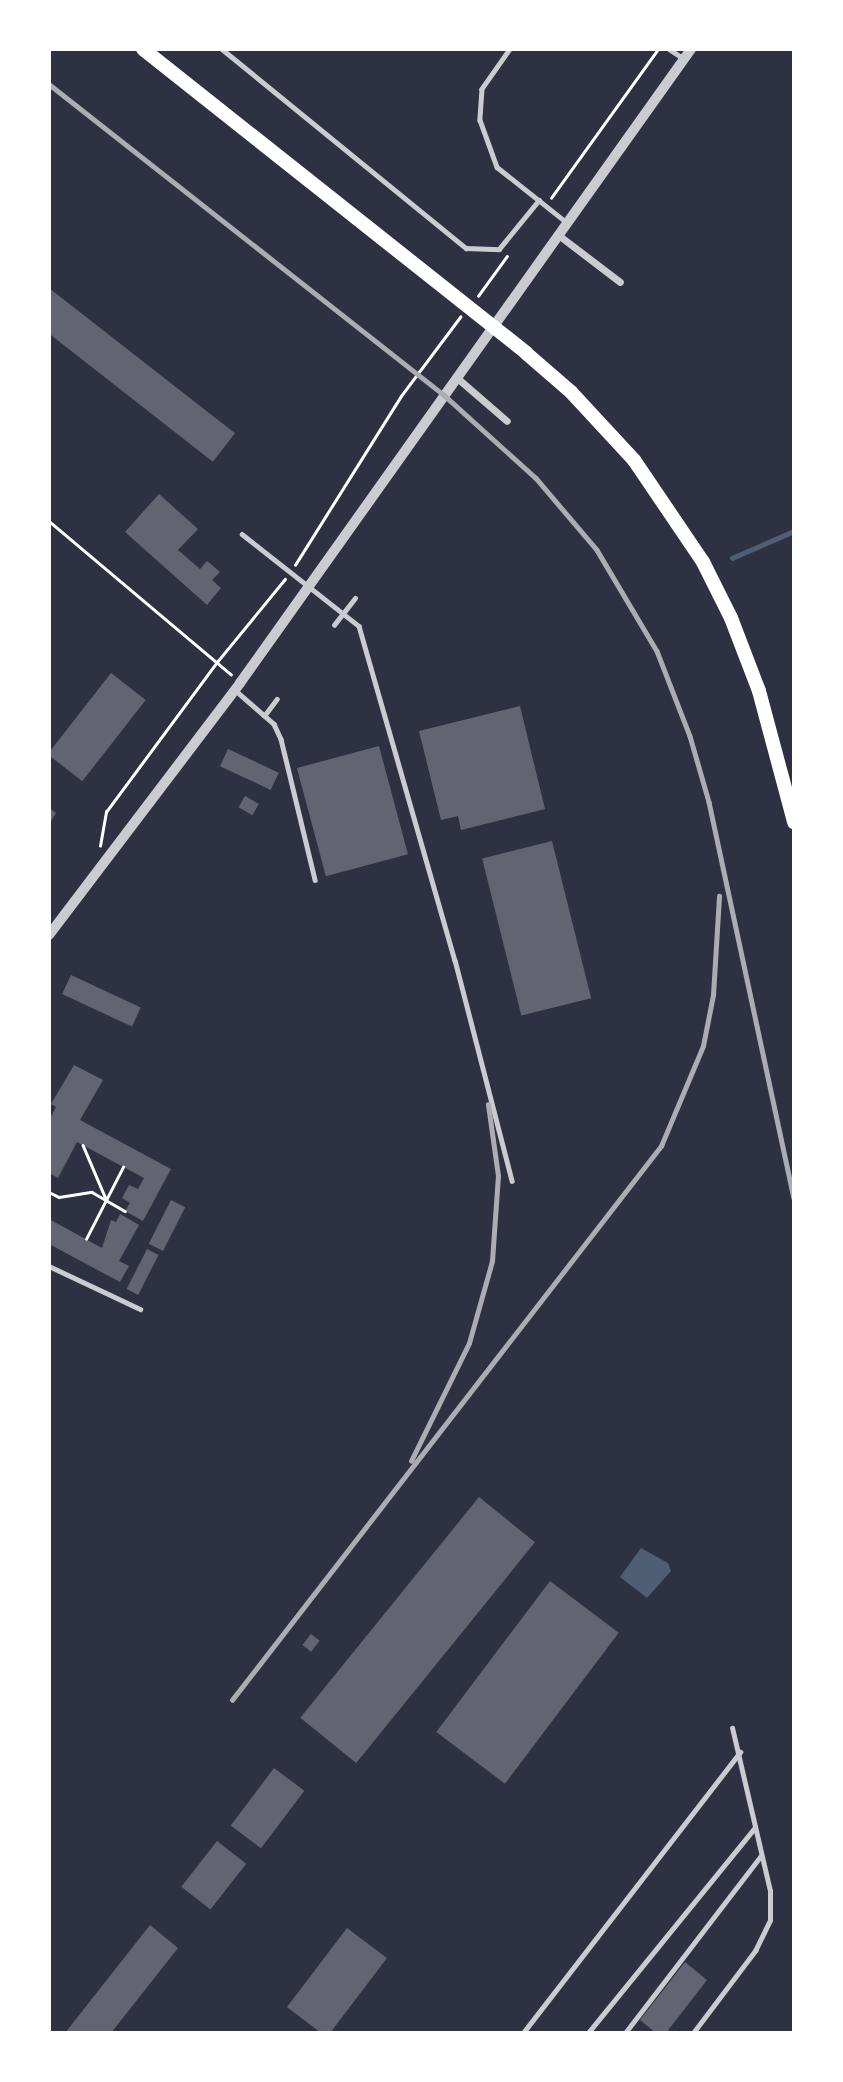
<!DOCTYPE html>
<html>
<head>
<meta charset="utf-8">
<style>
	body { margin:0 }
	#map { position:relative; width:843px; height:2082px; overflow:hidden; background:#2d3142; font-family:"PT Sans Narrow",sans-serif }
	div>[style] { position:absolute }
	.water>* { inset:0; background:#4f5d75 }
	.stream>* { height:4.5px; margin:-2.25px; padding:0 2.25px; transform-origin:2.25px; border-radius:2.25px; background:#4f5d75 }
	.building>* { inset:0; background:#626471; transform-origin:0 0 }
	.path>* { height:2.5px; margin:-1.25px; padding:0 1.25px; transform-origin:1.25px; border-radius:1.25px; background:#fff }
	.service>* { height:4.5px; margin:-2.25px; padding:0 2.25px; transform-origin:2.25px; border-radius:2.25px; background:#caccd0 }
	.minor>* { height:7px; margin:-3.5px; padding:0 3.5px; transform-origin:3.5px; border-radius:3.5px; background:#caccd0 }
	.tertiary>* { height:10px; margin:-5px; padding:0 5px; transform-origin:5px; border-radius:5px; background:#caccd0 }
	.primary>* { height:14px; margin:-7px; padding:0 7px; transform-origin:7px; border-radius:7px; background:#fff }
	.rail>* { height:4.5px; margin:-2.25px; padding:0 2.25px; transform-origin:2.25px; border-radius:2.25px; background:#abadb3 }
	span { translate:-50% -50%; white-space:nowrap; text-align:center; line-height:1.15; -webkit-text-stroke:6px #fff; paint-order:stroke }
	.frame { position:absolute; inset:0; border:51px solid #fff; pointer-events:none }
</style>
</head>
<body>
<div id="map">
	<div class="water">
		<i style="clip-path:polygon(641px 1548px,668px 1563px,671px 1571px,647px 1598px,620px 1577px)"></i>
	</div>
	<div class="stream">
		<i style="left:732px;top:558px;width:68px;rotate:-23.5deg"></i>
	</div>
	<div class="building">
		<i style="left:49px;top:288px;width:236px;height:36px;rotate:38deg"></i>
		<i style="clip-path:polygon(159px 494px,198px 529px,178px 550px,200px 569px,207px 561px,220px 572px,212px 580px,221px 588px,207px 605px,125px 532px)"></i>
		<i style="left:111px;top:673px;width:44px;height:103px;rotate:38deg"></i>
		<i style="clip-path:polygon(520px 706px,545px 809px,461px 830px,458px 816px,441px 820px,419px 731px)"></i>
		<i style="left:379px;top:746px;width:112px;height:85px;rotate:75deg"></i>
		<i style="left:228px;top:749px;width:56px;height:19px;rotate:25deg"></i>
		<i style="left:245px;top:796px;width:16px;height:13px;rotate:30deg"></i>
		<i style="clip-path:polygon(49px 808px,56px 813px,49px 824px)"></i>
		<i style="left:552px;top:841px;width:162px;height:72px;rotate:76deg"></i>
		<i style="left:71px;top:975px;width:77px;height:21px;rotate:25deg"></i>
		<i style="clip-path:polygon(74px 1065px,103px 1080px,80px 1120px,171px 1169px,143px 1221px,125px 1211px,130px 1203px,122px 1198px,129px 1185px,138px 1189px,144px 1178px,77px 1142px,58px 1178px,49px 1173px,49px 1120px,56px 1107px,51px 1104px)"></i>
		<i style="left:171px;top:1200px;width:16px;height:49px;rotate:27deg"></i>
		<i style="clip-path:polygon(120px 1214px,139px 1225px,119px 1261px,129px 1266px,120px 1282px,49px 1244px,49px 1219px,102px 1248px,111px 1220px,116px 1222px)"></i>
		<i style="left:147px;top:1249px;width:13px;height:45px;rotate:27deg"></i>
		<i style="left:479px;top:1497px;width:72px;height:284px;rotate:39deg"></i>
		<i style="left:550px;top:1581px;width:86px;height:189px;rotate:37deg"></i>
		<i style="left:311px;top:1634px;width:11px;height:14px;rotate:38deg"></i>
		<i style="left:274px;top:1768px;width:38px;height:72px;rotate:37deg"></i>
		<i style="left:217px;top:1841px;width:37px;height:58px;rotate:38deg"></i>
		<i style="clip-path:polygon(150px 1925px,178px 1948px,111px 2033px,65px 2033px)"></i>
		<i style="clip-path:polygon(347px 1928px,387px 1958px,330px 2033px,321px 2033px,287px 2007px)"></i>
		<i style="clip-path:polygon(685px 1962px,707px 1980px,666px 2033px,656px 2033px,640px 2020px)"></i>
	</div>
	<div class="path">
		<i style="left:551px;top:198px;width:183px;rotate:-54.3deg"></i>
		<i style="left:478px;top:296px;width:49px;rotate:-54.1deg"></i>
		<i style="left:49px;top:521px;width:238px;rotate:40.1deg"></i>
		<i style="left:295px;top:565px;width:199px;rotate:-57.9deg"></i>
		<i style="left:401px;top:396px;width:99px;rotate:-53.2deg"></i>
		<i style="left:100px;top:846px;width:35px;rotate:-80deg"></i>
		<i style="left:106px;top:812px;width:187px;rotate:-53.5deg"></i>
		<i style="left:217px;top:662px;width:107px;rotate:-50.7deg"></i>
		<i style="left:83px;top:1145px;width:59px;rotate:66.9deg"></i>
		<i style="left:49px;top:1192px;width:11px;rotate:27deg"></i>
		<i style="left:59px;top:1197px;width:33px;rotate:-9deg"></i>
		<i style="left:92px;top:1192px;width:38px;rotate:30deg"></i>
		<i style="left:86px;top:1239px;width:81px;rotate:-62.8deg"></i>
	</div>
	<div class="service">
		<i style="left:222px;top:49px;width:315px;rotate:39.2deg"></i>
		<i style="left:466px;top:248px;width:33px;rotate:2deg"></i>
		<i style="left:499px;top:249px;width:63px;rotate:-50.8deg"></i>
		<i style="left:510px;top:49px;width:49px;rotate:125deg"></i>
		<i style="left:482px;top:89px;width:31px;rotate:94deg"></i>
		<i style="left:480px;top:120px;width:50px;rotate:70.1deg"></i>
		<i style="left:497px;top:167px;width:87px;rotate:38.5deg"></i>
		<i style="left:669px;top:49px;width:17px;rotate:33deg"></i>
		<i style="left:242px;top:534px;width:149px;rotate:38.2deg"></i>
		<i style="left:359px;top:626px;width:348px;rotate:74deg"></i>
		<i style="left:455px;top:960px;width:228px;rotate:75.5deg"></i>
		<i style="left:334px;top:625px;width:34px;rotate:-52deg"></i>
		<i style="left:235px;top:690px;width:52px;rotate:41.1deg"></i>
		<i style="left:274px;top:724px;width:17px;rotate:65deg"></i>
		<i style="left:281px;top:739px;width:145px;rotate:76.4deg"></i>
		<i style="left:264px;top:716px;width:21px;rotate:-53deg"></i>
		<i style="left:49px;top:1266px;width:101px;rotate:25.3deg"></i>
		<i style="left:523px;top:2033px;width:355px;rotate:-52.3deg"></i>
		<i style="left:588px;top:2033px;width:263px;rotate:-50.9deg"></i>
		<i style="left:625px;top:2033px;width:223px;rotate:-52.5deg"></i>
		<i style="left:693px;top:2033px;width:103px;rotate:-52.9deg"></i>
		<i style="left:755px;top:1951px;width:34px;rotate:-64deg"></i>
		<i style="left:770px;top:1920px;width:29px;rotate:-90deg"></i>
		<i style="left:770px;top:1891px;width:167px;rotate:-103.1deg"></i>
	</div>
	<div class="minor">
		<i style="left:557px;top:234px;width:79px;rotate:37.3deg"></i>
		<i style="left:456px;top:377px;width:67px;rotate:40.8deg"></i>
	</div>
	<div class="tertiary">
		<i style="left:49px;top:935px;width:316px;rotate:-52.8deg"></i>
		<i style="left:240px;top:683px;width:778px;rotate:-54.57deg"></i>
	</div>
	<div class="primary">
		<i style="left:143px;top:49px;width:489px;rotate:38.4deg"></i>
		<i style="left:526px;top:353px;width:60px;rotate:40.9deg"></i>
		<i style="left:571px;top:392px;width:93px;rotate:47.2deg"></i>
		<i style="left:634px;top:460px;width:123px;rotate:55.9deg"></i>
		<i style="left:703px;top:562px;width:63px;rotate:63.4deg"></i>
		<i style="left:731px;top:618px;width:78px;rotate:69deg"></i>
		<i style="left:759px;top:691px;width:136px;rotate:75deg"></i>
	</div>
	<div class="rail">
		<i style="left:49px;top:84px;width:503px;rotate:38.21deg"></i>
		<i style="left:444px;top:395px;width:124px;rotate:42.1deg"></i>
		<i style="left:536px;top:478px;width:94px;rotate:49.7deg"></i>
		<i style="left:597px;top:550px;width:117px;rotate:59.3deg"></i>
		<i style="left:657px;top:651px;width:91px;rotate:68.8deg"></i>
		<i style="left:690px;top:736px;width:69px;rotate:73.9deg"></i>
		<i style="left:709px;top:802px;width:405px;rotate:77.9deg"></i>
		<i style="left:411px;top:1461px;width:131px;rotate:-63.8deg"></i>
		<i style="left:469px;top:1343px;width:85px;rotate:-74.3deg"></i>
		<i style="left:492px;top:1261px;width:85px;rotate:-86deg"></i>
		<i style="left:498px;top:1176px;width:72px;rotate:-98deg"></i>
		<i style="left:232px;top:1700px;width:701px;rotate:-52.25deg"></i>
		<i style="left:661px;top:1146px;width:108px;rotate:-67.2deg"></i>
		<i style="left:703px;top:1046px;width:52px;rotate:-78.9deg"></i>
		<i style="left:713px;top:995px;width:99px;rotate:-86.5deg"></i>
	</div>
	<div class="frame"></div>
</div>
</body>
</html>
